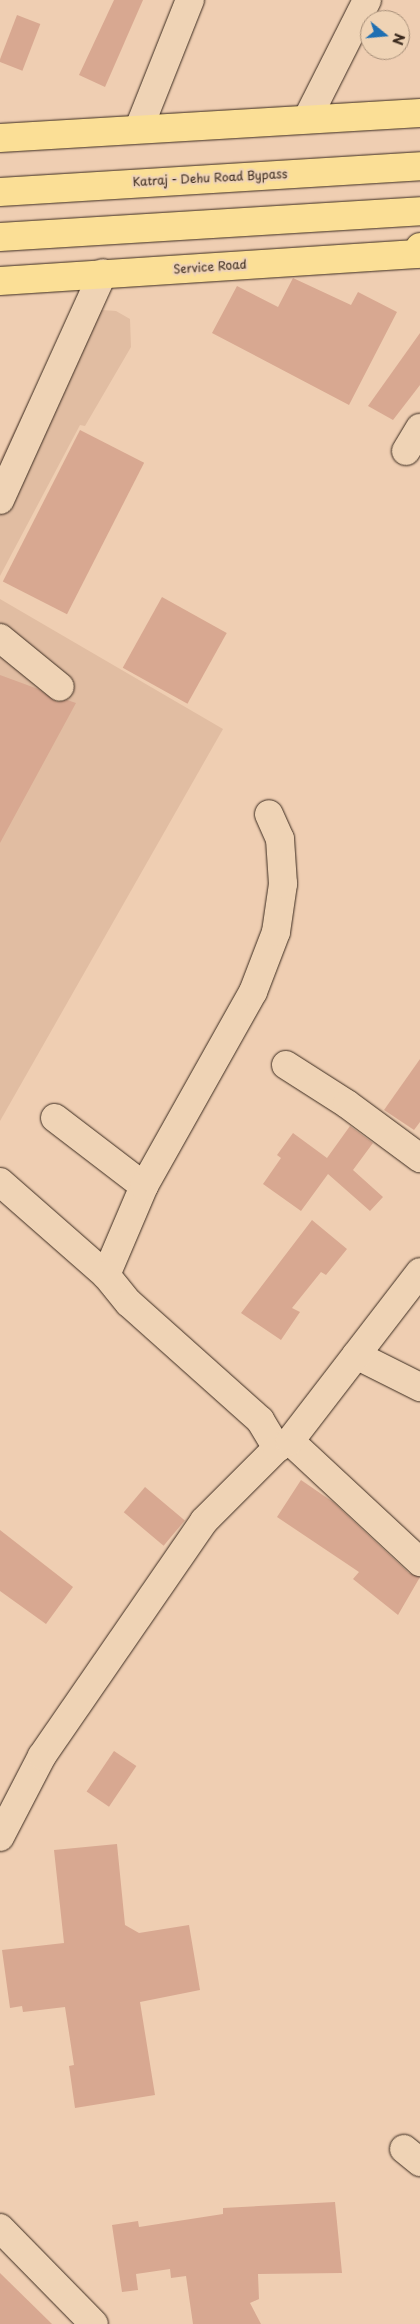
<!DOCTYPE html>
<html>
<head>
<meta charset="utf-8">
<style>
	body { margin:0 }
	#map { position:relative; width:420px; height:2324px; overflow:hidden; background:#efceb2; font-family:"Playpen Sans",sans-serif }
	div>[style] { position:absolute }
	.built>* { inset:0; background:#e1bda2 }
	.building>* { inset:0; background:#d8a891; transform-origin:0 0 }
	.roads { filter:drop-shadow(0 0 1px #3b2a1e) drop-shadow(0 0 1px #3b2a1e) }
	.minor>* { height:28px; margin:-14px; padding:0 14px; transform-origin:14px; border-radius:14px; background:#efd3b5 }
	.major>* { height:28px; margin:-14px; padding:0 14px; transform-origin:14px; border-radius:14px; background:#fbdf96 }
	.highway>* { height:28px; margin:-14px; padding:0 14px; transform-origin:14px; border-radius:14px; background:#fbdf96 }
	span { translate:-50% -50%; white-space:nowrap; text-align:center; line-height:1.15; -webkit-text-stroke:4.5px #efd3b5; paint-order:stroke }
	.street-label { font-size:12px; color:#3b2a1e }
	.north { position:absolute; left:360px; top:10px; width:50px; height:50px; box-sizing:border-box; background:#efd3b5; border:1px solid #a78f79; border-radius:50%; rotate:107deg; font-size:14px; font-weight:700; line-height:20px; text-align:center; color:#3b2a1e }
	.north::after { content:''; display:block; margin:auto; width:18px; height:22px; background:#1f6fb2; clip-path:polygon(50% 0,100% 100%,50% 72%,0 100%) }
</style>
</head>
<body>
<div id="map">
	<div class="built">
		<i style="clip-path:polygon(75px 308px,116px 311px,130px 319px,131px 347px,85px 426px,80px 425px,0 576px,0 459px)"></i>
		<i style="clip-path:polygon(0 599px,223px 729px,0 1121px)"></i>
	</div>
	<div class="building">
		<i style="clip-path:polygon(114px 0,143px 0,105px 87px,79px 75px)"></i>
		<i style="left:17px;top:15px;width:25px;height:50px;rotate:21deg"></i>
		<i style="clip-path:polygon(293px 278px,351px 305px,358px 292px,397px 312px,349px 405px,212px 333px,237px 286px,278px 307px)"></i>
		<i style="clip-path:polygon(420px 333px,420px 385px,393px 420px,368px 406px)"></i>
		<i style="left:80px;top:430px;width:72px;height:170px;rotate:27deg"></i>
		<i style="left:162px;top:597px;width:74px;height:81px;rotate:29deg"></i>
		<i style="clip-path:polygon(0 675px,38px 689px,57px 702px,67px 700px,76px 703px,0 843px)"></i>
		<i style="clip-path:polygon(420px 1059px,420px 1122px,414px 1130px,384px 1110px)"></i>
		<i style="clip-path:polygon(350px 1126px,373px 1143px,353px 1170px,383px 1197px,370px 1211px,328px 1174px,301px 1211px,263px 1184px,281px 1158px,277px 1155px,293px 1133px,327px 1158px)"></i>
		<i style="clip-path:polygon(312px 1220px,347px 1249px,326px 1275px,321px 1272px,292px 1308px,300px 1312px,281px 1340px,241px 1313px)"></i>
		<i style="clip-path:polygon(301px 1480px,333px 1502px,409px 1573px,420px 1577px,398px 1615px,353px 1579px,359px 1572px,277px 1517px)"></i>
		<i style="left:145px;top:1487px;width:52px;height:33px;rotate:40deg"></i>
		<i style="clip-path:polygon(0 1530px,73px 1587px,46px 1624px,0 1591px)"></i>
		<i style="left:114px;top:1751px;width:27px;height:49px;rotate:34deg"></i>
		<i style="clip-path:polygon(117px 1844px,125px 1925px,139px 1933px,189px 1925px,200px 1990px,140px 2002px,155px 2095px,75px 2108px,69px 2066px,74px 2065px,65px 2007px,23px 2012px,22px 2006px,10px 2008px,2px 1950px,64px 1943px,54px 1850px)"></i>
		<i style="clip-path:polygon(335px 2202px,342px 2273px,258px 2274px,259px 2299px,250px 2303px,261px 2324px,193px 2324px,186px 2276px,171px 2278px,170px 2269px,136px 2274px,138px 2290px,122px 2292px,112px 2225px,138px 2221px,139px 2227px,223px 2214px,223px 2208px)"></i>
		<i style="clip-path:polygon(0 2273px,52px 2324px,0 2324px)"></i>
	</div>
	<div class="roads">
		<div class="minor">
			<i style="left:307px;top:119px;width:133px;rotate:-63.2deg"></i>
			<i style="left:139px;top:128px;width:138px;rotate:-68.3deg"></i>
			<i style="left:406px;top:451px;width:27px;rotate:-59deg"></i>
			<i style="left:0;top:500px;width:249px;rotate:-65.6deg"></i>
			<i style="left:0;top:638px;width:77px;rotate:39.2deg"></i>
			<i style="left:286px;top:1065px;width:72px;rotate:32.6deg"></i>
			<i style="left:347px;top:1104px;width:91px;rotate:36.5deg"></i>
			<i style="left:55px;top:1118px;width:112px;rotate:37.4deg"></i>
			<i style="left:144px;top:1186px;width:97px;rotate:113.1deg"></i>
			<i style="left:0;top:1182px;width:141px;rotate:41.3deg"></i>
			<i style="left:106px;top:1275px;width:36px;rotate:51deg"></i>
			<i style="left:129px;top:1303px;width:176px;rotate:41.8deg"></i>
			<i style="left:260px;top:1420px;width:33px;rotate:59deg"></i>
			<i style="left:144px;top:1186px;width:223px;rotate:-60.7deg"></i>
			<i style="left:253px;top:992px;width:64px;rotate:-69deg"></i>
			<i style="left:276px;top:932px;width:49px;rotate:-81.7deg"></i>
			<i style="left:283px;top:884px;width:45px;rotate:-93.8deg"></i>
			<i style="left:280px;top:839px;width:27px;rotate:-114deg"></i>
			<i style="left:356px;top:1355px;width:72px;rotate:26.6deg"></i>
			<i style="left:290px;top:1441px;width:178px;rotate:42.9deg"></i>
			<i style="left:0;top:1837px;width:91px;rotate:-62.6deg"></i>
			<i style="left:42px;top:1756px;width:285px;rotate:-55.4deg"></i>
			<i style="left:204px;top:1521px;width:103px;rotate:-45deg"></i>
			<i style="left:277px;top:1448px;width:15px;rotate:-28deg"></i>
			<i style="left:290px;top:1441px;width:213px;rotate:-52.4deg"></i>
			<i style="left:404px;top:2149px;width:21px;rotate:39deg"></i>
			<i style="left:0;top:2228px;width:134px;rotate:45.6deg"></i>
		</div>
		<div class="major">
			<i style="left:0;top:138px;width:421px;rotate:-3.4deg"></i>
			<i style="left:0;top:281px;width:421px;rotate:-3.7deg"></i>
		</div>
		<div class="highway">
			<i style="left:0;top:192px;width:421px;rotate:-3.5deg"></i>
			<i style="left:0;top:237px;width:421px;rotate:-3.5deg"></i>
			<i style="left:416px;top:254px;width:8px;rotate:-60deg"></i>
		</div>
	</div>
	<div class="street-label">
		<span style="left:210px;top:178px;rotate:-3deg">Katraj - Dehu Road Bypass</span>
		<span style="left:210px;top:267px;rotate:-4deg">Service Road</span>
	</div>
	<div class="north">N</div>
</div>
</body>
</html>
